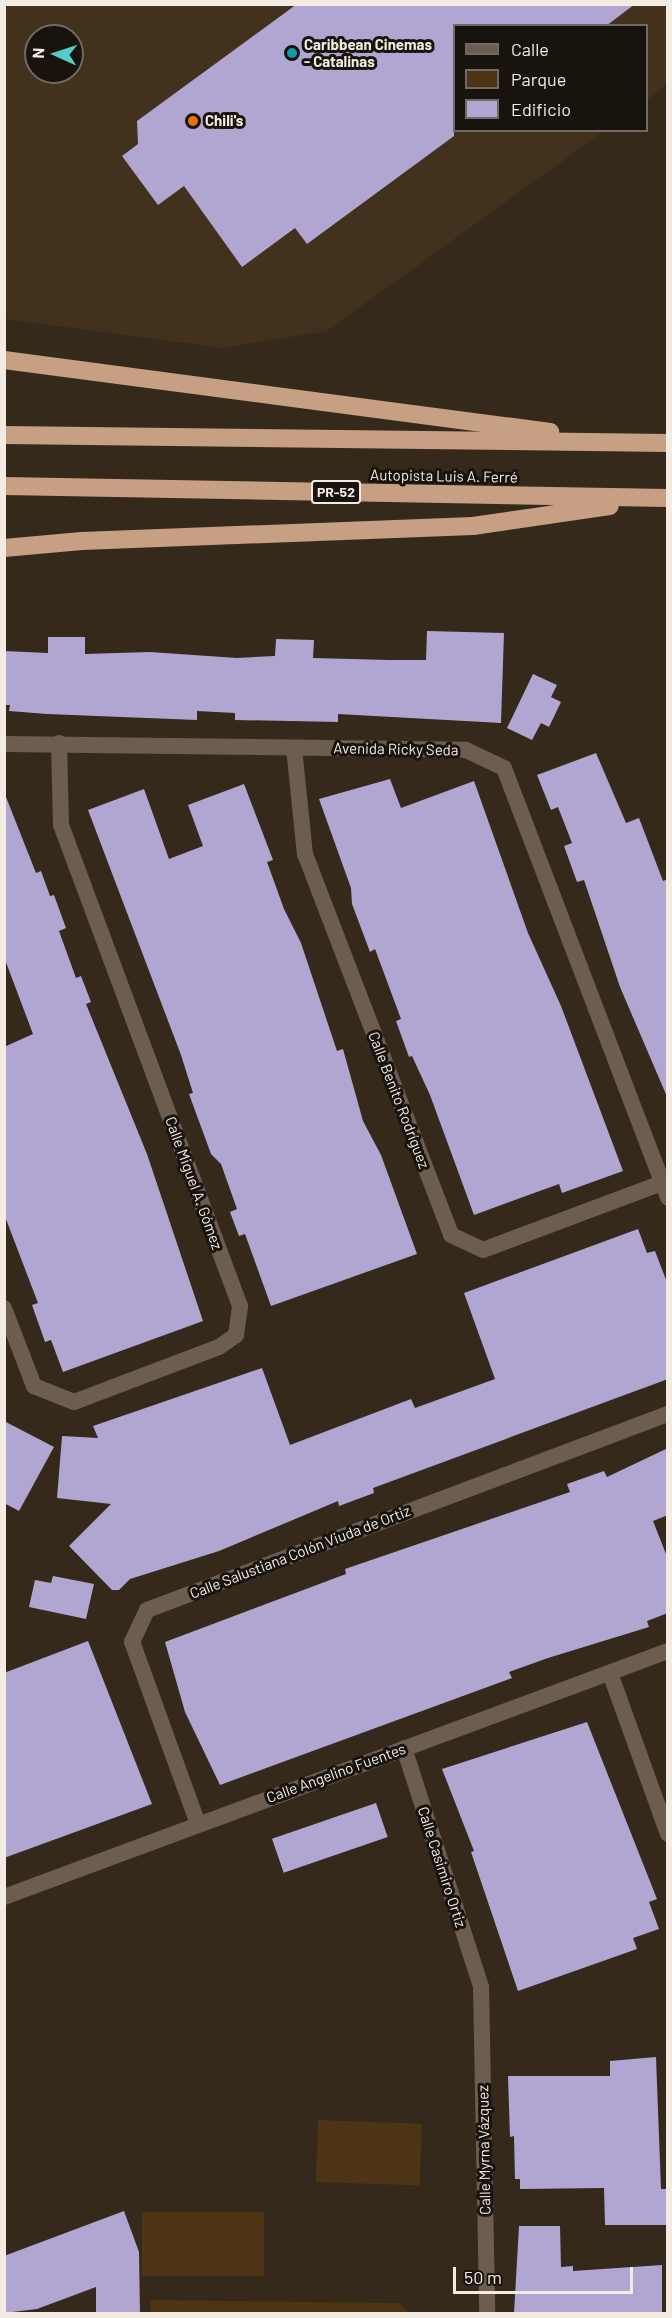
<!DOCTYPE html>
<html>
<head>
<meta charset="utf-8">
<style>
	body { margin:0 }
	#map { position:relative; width:672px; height:2318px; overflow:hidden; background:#35291b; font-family:Barlow,sans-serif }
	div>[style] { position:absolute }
	.built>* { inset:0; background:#41311d }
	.green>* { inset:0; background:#4c3415; transform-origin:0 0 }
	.building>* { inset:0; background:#b1a6d1; transform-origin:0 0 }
	.minor>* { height:16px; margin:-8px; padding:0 8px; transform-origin:8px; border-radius:8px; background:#6d5d51 }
	.motorway>* { height:18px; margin:-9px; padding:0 9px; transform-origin:9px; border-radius:9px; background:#c7a083 }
	.dots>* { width:16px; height:16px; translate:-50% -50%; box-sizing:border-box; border:3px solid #18130d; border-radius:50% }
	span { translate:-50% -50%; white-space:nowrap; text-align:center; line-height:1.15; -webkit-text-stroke:6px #18130d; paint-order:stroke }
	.shield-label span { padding:2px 4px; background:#18130d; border:2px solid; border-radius:4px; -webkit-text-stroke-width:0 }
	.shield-label { font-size:14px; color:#f4ece3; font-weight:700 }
	.poi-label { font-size:15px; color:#f4ece3; font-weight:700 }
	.left { translate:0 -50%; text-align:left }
	.street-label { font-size:15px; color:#f4ece3 }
	.frame { position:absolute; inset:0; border:6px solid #f4ece3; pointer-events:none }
	.legend { position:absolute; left:453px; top:24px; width:195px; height:108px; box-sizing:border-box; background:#18130d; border:2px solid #706a63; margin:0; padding:8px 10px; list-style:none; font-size:18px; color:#f4ece3 }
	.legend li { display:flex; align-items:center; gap:12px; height:30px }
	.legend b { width:30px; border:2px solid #706a63 }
	.north { position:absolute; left:24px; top:24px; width:60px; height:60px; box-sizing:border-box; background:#18130d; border:2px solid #706a63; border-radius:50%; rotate:273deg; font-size:16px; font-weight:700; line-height:24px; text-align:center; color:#f4ece3 }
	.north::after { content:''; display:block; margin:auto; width:21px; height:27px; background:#53cdca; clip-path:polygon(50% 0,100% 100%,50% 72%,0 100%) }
	.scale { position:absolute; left:453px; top:2267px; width:180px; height:27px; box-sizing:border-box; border:3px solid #f4ece3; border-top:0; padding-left:8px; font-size:18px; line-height:21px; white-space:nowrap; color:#f4ece3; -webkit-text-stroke:4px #18130d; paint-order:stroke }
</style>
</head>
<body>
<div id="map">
	<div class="built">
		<i style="clip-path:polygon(evenodd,5px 5px,667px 5px,667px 84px,647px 100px,646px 26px,454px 26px,454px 130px,604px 131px,327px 331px,223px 348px,5px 319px,5px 5px,36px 36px,72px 36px,72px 72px,36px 72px,36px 36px)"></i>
	</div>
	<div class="green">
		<i style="left:318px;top:2120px;width:104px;height:62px;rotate:2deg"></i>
		<i style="left:142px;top:2212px;width:122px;height:64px"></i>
		<i style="clip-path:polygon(151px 2300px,399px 2303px,410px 2313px,150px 2313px)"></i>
	</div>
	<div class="building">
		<i style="clip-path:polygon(297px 4px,635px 4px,606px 26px,454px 26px,454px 136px,307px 244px,295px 228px,242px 267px,184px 186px,158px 205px,122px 156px,138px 144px,137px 121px)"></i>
		<i style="clip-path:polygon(427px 631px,504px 633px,501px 723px,338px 714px,338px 722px,235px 720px,235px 713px,197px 711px,197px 720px,47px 714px,9px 711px,10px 705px,4px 705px,4px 651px,48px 653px,48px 637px,85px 637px,85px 654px,150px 652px,237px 658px,275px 656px,276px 639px,314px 640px,313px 658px,389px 660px,426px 660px)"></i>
		<i style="clip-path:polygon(533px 674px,557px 685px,551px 697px,561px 702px,549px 727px,541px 723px,532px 740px,507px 728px)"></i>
		<i style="clip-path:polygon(596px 753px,626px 823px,639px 818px,663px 881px,668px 879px,668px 1099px,620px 987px,584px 880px,577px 882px,564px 846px,572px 843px,558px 807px,551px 810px,537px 775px)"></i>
		<i style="clip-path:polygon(390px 779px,401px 808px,474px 781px,528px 933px,561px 1006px,623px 1171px,562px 1193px,559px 1184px,474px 1215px,430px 1095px,412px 1056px,409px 1057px,396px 1021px,401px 1019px,375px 949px,370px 952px,352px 904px,351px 888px,319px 799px)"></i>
		<i style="clip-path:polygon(244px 784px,273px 860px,267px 862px,284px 909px,301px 943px,337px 1051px,343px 1049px,363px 1121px,381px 1155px,417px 1254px,271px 1306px,245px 1234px,239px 1236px,230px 1212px,237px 1209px,221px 1164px,211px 1154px,189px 1094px,193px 1093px,181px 1055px,88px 810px,144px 789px,169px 859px,203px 846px,188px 805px)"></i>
		<i style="clip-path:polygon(4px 792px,36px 873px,41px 871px,50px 896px,54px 895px,66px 928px,59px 931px,76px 978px,81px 976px,91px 1002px,86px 1004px,147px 1154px,203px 1321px,63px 1372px,51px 1340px,45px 1342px,32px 1305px,38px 1303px,4px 1214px,4px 1047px,33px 1034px,4px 957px)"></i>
		<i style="clip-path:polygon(638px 1229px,647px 1253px,655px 1251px,668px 1285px,668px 1379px,373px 1488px,374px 1493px,339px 1506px,338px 1501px,219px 1551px,130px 1579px,119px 1590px,112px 1590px,69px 1546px,111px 1504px,57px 1498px,62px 1436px,98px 1438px,93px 1426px,262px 1368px,290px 1445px,411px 1399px,415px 1408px,495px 1379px,464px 1293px)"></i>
		<i style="clip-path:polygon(4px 1421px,54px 1447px,19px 1511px,4px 1503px)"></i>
		<i style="clip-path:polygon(668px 1448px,668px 1515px,653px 1521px,668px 1559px,668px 1613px,647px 1621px,649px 1627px,548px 1658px,509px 1672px,512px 1678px,220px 1785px,185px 1712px,165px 1642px,346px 1574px,345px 1569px,570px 1492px,567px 1484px,604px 1471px,607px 1477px)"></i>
		<i style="clip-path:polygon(53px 1576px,94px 1584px,86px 1619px,29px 1607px,35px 1580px,51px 1583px)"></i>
		<i style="clip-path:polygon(88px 1641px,152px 1804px,4px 1858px,4px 1673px)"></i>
		<i style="clip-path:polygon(587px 1722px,657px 1899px,649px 1902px,659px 1929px,633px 1938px,637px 1949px,518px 1991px,471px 1852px,474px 1851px,442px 1769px)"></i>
		<i style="left:376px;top:1803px;width:36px;height:110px;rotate:71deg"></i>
		<i style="clip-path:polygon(656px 2057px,661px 2189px,668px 2189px,668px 2225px,605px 2225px,604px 2188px,520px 2189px,520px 2179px,515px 2179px,514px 2136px,510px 2137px,508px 2076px,610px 2076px,610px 2061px)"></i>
		<i style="clip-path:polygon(124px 2211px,139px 2252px,140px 2313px,96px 2313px,96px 2287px,37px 2309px,4px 2313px,4px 2256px)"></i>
		<i style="clip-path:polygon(519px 2226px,560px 2226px,561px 2267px,573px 2266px,573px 2271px,662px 2265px,662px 2313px,514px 2313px)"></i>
	</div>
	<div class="minor">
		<i style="left:4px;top:744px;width:462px;rotate:0.7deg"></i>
		<i style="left:466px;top:750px;width:42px;rotate:25.3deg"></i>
		<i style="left:504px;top:768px;width:460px;rotate:69.1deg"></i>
		<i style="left:294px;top:748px;width:107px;rotate:84.1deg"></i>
		<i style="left:305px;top:854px;width:408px;rotate:69deg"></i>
		<i style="left:451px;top:1235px;width:35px;rotate:25deg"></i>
		<i style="left:483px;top:1250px;width:191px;rotate:-20.5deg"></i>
		<i style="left:4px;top:1308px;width:84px;rotate:69deg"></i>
		<i style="left:34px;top:1386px;width:43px;rotate:21.8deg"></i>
		<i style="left:74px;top:1402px;width:155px;rotate:-20.8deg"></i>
		<i style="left:219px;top:1347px;width:21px;rotate:-35deg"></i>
		<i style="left:236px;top:1335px;width:29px;rotate:-82deg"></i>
		<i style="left:240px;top:1306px;width:513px;rotate:-110.41deg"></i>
		<i style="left:61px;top:825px;width:82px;rotate:-91.4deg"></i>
		<i style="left:610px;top:1673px;width:171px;rotate:70.2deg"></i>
		<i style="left:404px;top:1748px;width:251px;rotate:72.1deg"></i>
		<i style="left:481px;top:1987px;width:327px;rotate:88.9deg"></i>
		<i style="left:198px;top:1824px;width:194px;rotate:-109.9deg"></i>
		<i style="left:132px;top:1642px;width:35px;rotate:-65deg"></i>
		<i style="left:147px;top:1610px;width:557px;rotate:-20.62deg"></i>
		<i style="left:4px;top:1897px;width:708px;rotate:-20.33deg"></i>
	</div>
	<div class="motorway">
		<i style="left:4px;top:360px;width:551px;rotate:7.51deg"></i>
		<i style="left:4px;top:435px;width:664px;rotate:0.69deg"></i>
		<i style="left:4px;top:486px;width:664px;rotate:1.04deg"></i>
		<i style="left:4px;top:548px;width:78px;rotate:-5.1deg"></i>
		<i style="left:82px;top:541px;width:391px;rotate:-2.2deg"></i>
		<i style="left:473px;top:526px;width:138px;rotate:-8.3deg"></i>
	</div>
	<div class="dots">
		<i style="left:292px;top:53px;background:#0f9aa8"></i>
		<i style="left:193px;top:121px;background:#e8710a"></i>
	</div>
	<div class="shield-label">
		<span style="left:336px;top:492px">PR-52</span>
	</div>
	<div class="poi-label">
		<span class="left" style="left:304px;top:53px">Caribbean Cinemas<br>- Catalinas</span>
		<span class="left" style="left:205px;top:121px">Chili's</span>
	</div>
	<div class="street-label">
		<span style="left:444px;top:476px;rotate:1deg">Autopista Luis A. Ferré</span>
		<span style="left:396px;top:749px;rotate:1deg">Avenida Ricky Seda</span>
		<span style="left:399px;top:1100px;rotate:69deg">Calle Benito Rodríguez</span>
		<span style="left:194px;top:1183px;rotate:70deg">Calle Miguel A. Gómez</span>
		<span style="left:300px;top:1552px;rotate:-21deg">Calle Salustiana Colón Viuda de Ortiz</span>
		<span style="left:336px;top:1773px;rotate:-20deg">Calle Angelino Fuentes</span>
		<span style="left:442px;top:1867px;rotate:72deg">Calle Casimiro Ortiz</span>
		<span style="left:484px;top:2150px;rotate:-91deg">Calle Myrna Vázquez</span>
	</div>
	<div class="frame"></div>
	<ul class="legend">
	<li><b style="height:8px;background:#6d5d51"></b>Calle</li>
	<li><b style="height:16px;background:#4c3415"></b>Parque</li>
	<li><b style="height:16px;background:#b1a6d1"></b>Edificio</li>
	</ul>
	<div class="north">N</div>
	<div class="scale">50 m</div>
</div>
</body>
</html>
